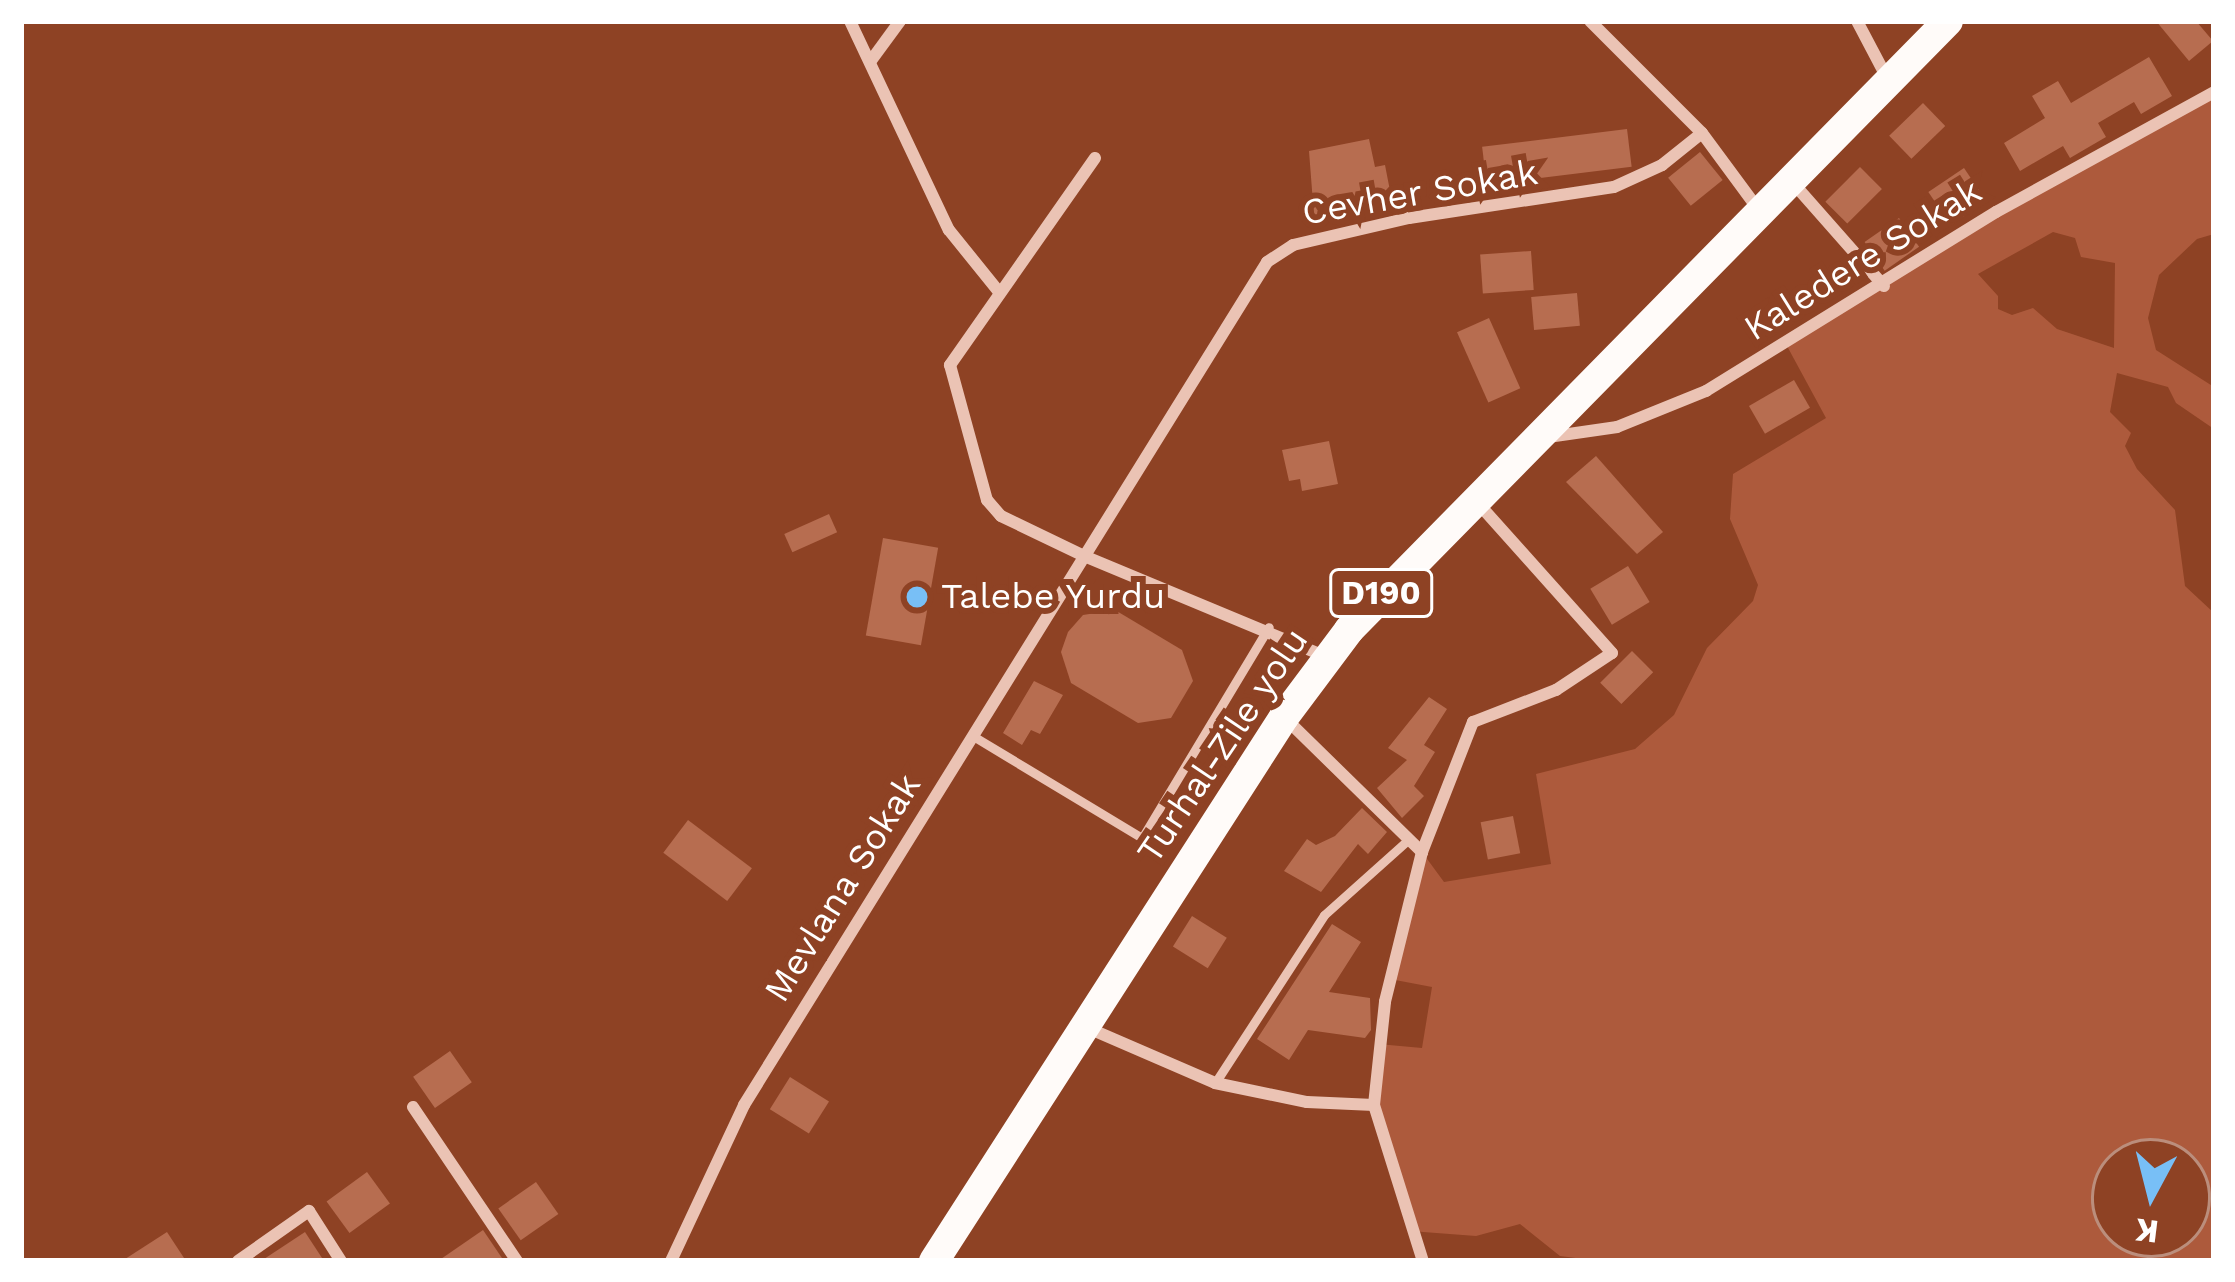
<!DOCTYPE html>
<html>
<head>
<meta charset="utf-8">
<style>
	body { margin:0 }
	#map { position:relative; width:2235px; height:1282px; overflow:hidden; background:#8e4224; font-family:"Work Sans",sans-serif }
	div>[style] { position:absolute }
	.green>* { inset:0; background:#ad5a3c }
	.building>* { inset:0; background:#b76d50; transform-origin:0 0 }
	.lane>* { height:9px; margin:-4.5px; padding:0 4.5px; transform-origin:4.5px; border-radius:4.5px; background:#ebc3b4 }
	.street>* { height:12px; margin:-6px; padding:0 6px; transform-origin:6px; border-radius:6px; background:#ebc3b4 }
	.primary>* { height:30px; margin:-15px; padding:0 15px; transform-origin:15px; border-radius:15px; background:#fffbf9 }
	.dots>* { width:33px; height:33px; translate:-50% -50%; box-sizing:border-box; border:6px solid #8e4224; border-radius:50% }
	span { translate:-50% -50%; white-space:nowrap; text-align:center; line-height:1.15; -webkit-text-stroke:12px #8e4224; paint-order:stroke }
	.shield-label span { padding:3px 9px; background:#8e4224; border:3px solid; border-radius:9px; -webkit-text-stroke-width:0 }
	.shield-label { font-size:33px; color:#fff; font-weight:700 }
	.street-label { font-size:36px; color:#fff }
	.poi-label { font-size:36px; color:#fff }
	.left { translate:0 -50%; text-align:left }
	.frame { position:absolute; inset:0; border:24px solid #fff; pointer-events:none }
	.north { position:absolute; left:2091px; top:1138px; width:120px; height:120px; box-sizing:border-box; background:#8e4224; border:3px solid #bb8e7c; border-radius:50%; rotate:187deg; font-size:33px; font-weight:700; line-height:48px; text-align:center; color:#fff }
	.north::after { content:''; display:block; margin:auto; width:42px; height:54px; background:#78bff6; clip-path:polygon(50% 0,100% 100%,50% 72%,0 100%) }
</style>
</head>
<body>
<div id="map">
	<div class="green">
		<i style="clip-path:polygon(evenodd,2214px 92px,2214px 234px,2197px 239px,2159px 275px,2148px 318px,2156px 350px,2214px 387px,2214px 429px,2176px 403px,2168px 387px,2117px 373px,2110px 412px,2131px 433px,2125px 446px,2137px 469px,2175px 510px,2185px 586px,2214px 613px,2214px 1261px,1599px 1261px,1560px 1256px,1520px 1224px,1476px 1236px,1410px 1231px,1374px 1105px,1378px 1044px,1422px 1048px,1432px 987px,1390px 979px,1422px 852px,1444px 882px,1551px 864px,1536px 774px,1635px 749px,1674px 715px,1707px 648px,1753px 601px,1758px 585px,1730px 519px,1733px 474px,1826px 418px,1787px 346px,1996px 212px,2214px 92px,2053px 232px,2075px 238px,2081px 257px,2115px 263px,2114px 348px,2057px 329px,2033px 308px,2012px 315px,1998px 309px,1998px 296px,1978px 274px,2053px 232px,2214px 92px,2115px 1162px,2187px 1162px,2187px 1234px,2115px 1234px,2115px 1162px)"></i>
	</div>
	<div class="building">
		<i style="clip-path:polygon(2156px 21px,2196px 21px,2213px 41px,2189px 61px)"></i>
		<i style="clip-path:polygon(2149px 57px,2172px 96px,2141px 114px,2134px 102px,2098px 123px,2106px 137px,2070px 158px,2063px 146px,2020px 171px,2004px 143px,2045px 118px,2032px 96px,2058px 81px,2071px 103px)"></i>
		<i style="left:1923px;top:103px;width:32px;height:47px;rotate:46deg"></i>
		<i style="left:1627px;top:129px;width:38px;height:146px;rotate:83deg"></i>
		<i style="clip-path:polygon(1369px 139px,1375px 167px,1385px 165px,1392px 201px,1314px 216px,1309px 151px)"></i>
		<i style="left:1700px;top:152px;width:36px;height:41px;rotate:51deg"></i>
		<i style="left:1860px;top:167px;width:31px;height:49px;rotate:45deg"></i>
		<i style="left:1964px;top:168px;width:40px;height:43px;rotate:56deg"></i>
		<i style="left:1899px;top:218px;width:35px;height:42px;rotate:55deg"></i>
		<i style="left:1531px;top:251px;width:39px;height:51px;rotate:86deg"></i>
		<i style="left:1577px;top:293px;width:33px;height:46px;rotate:85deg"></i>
		<i style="left:1489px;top:318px;width:77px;height:35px;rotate:66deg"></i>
		<i style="left:1794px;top:380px;width:32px;height:52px;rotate:60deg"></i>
		<i style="clip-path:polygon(1329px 441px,1338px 484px,1302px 491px,1300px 479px,1289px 481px,1282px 450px)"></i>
		<i style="clip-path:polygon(1596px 456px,1663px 532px,1637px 554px,1566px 482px)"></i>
		<i style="left:829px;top:514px;width:20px;height:49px;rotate:66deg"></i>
		<i style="left:883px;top:538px;width:56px;height:99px;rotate:10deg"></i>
		<i style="left:1628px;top:566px;width:42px;height:44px;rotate:59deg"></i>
		<i style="clip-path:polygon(1115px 610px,1182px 650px,1193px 681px,1171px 718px,1138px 723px,1071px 683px,1061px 652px,1068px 632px,1083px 615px)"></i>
		<i style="left:1632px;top:651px;width:30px;height:45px;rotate:45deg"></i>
		<i style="clip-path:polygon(1034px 681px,1063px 695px,1040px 734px,1031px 730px,1022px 745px,1003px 733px)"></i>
		<i style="clip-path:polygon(1429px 697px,1447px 709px,1424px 745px,1435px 752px,1414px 786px,1424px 796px,1402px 818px,1377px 788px,1407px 760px,1388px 748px)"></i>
		<i style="clip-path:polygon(1362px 808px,1387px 832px,1368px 854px,1358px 844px,1321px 892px,1284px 871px,1307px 839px,1316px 845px,1335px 836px)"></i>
		<i style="left:1513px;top:816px;width:38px;height:33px;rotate:79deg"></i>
		<i style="left:688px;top:820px;width:80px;height:41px;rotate:37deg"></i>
		<i style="left:1192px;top:916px;width:41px;height:36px;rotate:32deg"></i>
		<i style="clip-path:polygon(1332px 924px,1361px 942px,1329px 992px,1370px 998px,1371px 1030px,1365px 1038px,1308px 1030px,1289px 1060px,1257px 1039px)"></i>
		<i style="left:450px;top:1051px;width:38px;height:45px;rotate:55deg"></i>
		<i style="left:790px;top:1077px;width:46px;height:38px;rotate:32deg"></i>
		<i style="left:367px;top:1172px;width:39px;height:50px;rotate:54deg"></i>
		<i style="left:536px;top:1182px;width:39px;height:46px;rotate:55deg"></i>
		<i style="clip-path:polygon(483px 1230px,504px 1261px,438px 1261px)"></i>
		<i style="clip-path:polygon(167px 1232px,186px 1261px,122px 1261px)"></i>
		<i style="clip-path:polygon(305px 1232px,324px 1261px,261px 1261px)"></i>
	</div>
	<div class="lane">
		<i style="left:973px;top:736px;width:197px;rotate:31.1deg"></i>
		<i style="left:1142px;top:838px;width:246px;rotate:-59deg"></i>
		<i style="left:1215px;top:1083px;width:200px;rotate:-57deg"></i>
		<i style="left:1324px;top:915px;width:114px;rotate:-41.8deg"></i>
	</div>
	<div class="street">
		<i style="left:850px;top:21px;width:231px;rotate:64.7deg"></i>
		<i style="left:949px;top:230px;width:80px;rotate:51.1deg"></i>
		<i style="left:1590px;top:21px;width:158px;rotate:45deg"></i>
		<i style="left:1702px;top:133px;width:94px;rotate:53.6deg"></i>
		<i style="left:1857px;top:21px;width:64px;rotate:62.2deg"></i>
		<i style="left:870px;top:62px;width:51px;rotate:-53.8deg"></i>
		<i style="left:1095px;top:158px;width:253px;rotate:125deg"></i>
		<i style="left:950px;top:365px;width:140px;rotate:74.7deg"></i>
		<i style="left:987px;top:500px;width:21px;rotate:49deg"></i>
		<i style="left:1001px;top:516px;width:92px;rotate:25.7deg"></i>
		<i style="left:1084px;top:556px;width:263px;rotate:22.6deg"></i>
		<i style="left:1794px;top:184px;width:136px;rotate:48.6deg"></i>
		<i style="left:1548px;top:437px;width:70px;rotate:-8.2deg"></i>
		<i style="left:1617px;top:427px;width:96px;rotate:-22deg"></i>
		<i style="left:1706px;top:391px;width:341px;rotate:-31.7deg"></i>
		<i style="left:1996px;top:212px;width:249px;rotate:-28.8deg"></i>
		<i style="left:1285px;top:718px;width:192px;rotate:44.4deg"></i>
		<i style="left:1422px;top:852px;width:154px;rotate:103.9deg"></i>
		<i style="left:1385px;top:1002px;width:104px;rotate:96.1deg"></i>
		<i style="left:1374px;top:1105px;width:164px;rotate:72.6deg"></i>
		<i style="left:1422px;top:852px;width:140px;rotate:-68.6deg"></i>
		<i style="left:1473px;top:722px;width:89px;rotate:-21.1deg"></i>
		<i style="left:1556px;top:690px;width:67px;rotate:-33.5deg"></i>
		<i style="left:1612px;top:653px;width:203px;rotate:-131.8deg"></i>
		<i style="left:1088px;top:1028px;width:138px;rotate:23.4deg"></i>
		<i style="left:1215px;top:1083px;width:94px;rotate:11.7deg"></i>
		<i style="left:1307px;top:1102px;width:67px;rotate:2.6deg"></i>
		<i style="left:413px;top:1107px;width:186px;rotate:56deg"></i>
		<i style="left:238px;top:1261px;width:87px;rotate:-35.2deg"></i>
		<i style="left:309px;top:1211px;width:59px;rotate:57.4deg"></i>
		<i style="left:671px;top:1261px;width:172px;rotate:-64.9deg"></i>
		<i style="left:744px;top:1105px;width:992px;rotate:-58.18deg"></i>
		<i style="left:1267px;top:262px;width:31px;rotate:-33deg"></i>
		<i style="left:1293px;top:245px;width:119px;rotate:-13.1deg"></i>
		<i style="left:1409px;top:218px;width:207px;rotate:-8.6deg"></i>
		<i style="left:1614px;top:187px;width:53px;rotate:-24.6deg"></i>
		<i style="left:1662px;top:165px;width:51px;rotate:-38.7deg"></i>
	</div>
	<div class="primary">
		<i style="left:934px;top:1261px;width:647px;rotate:-57.24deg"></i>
		<i style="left:1284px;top:717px;width:109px;rotate:-53.2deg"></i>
		<i style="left:1349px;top:630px;width:854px;rotate:-45.47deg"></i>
	</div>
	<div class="dots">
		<i style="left:917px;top:597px;background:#78bff6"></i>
	</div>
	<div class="shield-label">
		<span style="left:1381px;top:593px">D190</span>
	</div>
	<div class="street-label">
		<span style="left:1420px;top:193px;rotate:-10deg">Cevher Sokak</span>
		<span style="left:1863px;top:260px;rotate:-32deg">Kaledere Sokak</span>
		<span style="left:1223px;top:746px;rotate:-56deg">Turhal-Zile yolu</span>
		<span style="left:843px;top:888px;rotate:-58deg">Mevlana Sokak</span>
	</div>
	<div class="poi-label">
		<span class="left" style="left:941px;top:597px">Talebe Yurdu</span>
	</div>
	<div class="frame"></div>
	<div class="north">K</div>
</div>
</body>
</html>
